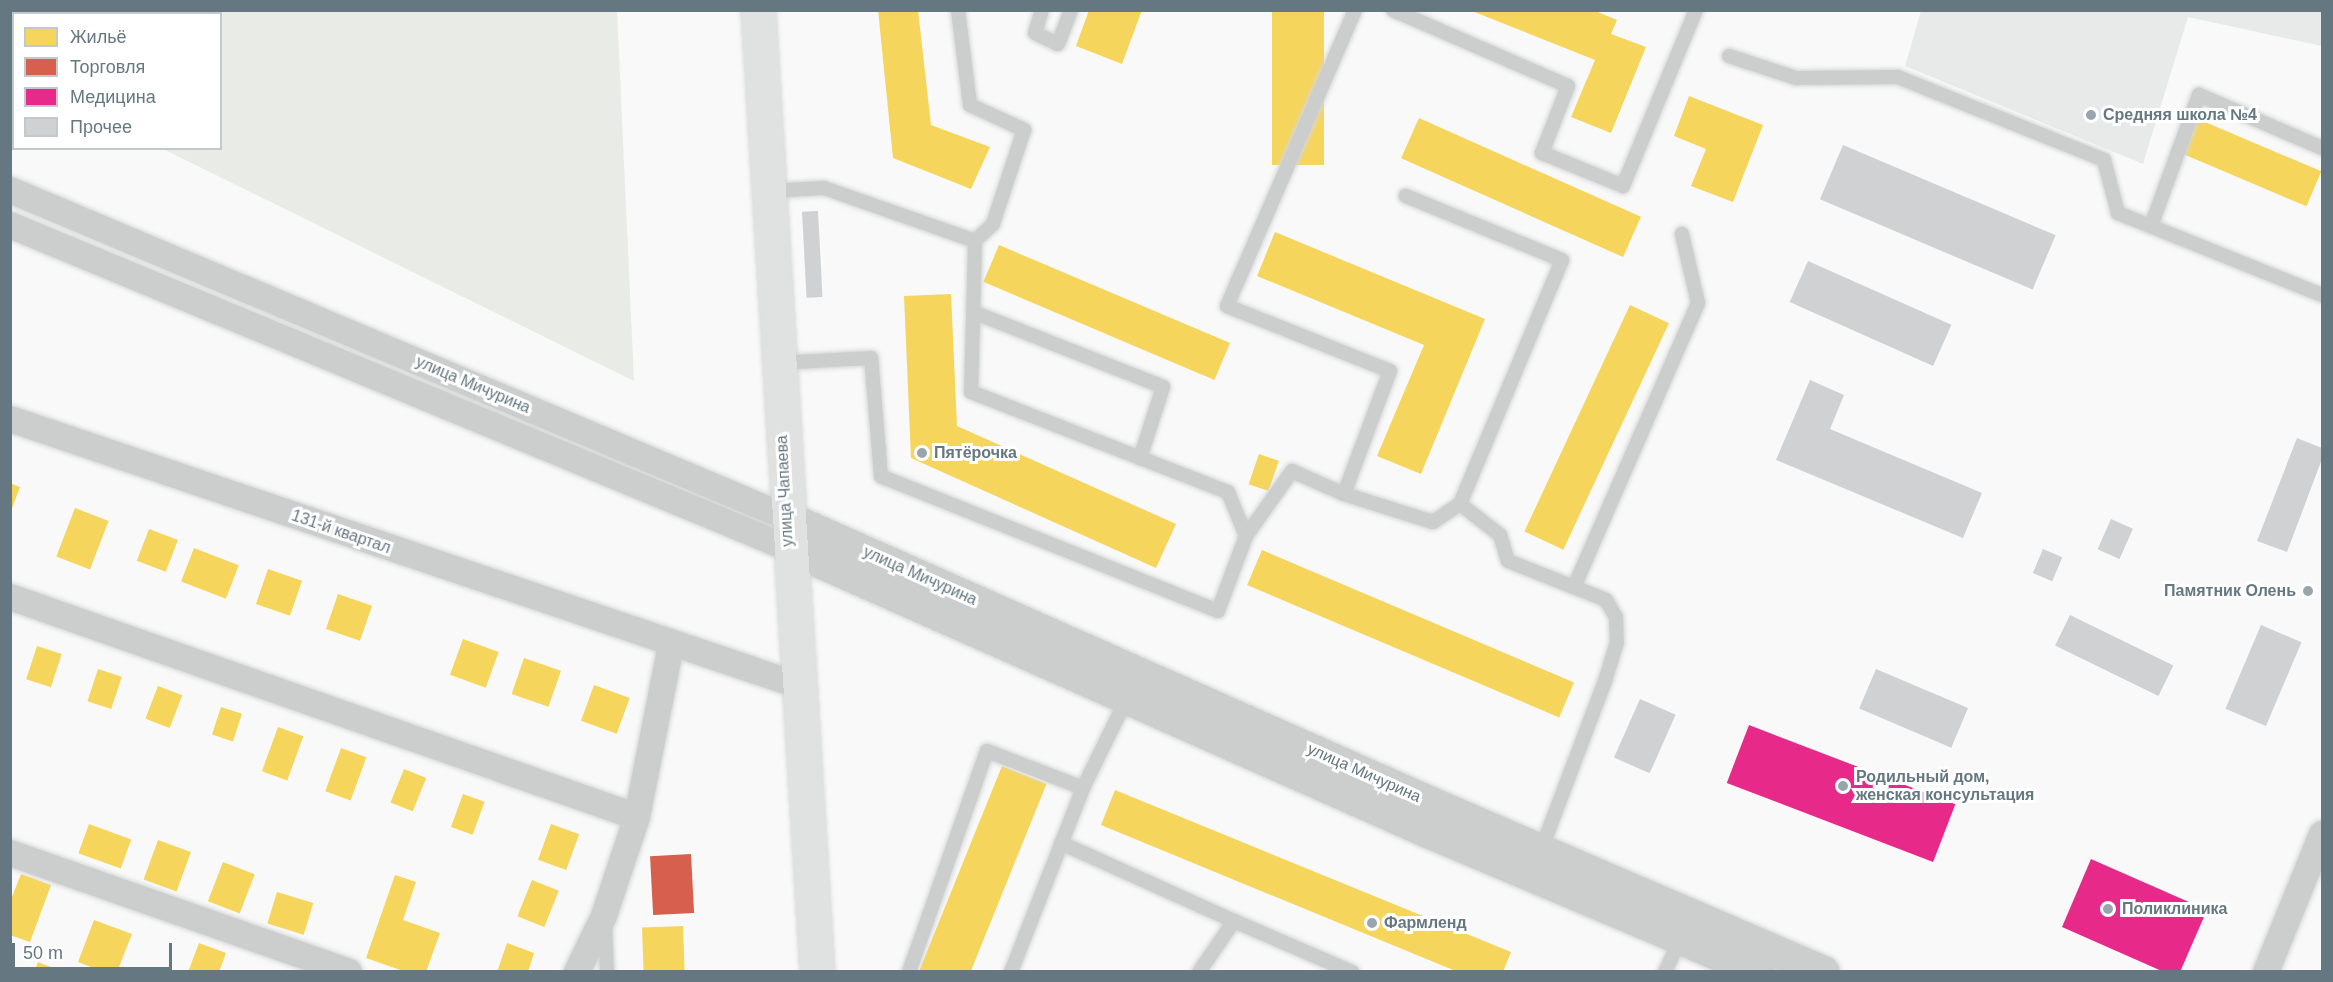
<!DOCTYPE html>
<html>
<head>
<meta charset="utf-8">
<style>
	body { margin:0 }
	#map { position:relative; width:2333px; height:982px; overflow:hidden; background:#f9f9f9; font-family:Arial,sans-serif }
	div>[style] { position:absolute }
	.built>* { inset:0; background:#e8eae9 }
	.green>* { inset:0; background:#e8ebe6 }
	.homes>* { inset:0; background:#f6d55c; transform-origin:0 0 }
	.shops>* { inset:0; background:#d6604d; transform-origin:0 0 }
	.health>* { inset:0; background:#e7298a; transform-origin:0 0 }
	.building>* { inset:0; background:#cfd1d2; transform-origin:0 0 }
	.roads { filter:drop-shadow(0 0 2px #d5d6d6) drop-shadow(0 0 2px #d5d6d6) }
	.service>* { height:14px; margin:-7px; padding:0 7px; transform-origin:7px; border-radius:7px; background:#cccece }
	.minor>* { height:26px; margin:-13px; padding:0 13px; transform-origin:13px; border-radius:13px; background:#cccece }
	.tertiary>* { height:32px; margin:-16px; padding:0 16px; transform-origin:16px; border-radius:16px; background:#cccece }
	.secondary>* { height:33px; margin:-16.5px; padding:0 16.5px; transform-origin:16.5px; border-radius:16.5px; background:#e0e1e1 }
	.dots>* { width:16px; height:16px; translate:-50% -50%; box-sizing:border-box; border:3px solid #fff; border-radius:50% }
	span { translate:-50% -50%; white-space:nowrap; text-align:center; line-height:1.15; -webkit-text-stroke:6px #fff; paint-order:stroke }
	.poi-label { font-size:16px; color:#657882; font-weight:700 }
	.left { translate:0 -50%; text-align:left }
	.right { translate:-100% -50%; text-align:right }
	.street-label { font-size:16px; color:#657882 }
	.frame { position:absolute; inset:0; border:12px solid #657882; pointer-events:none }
	.legend { position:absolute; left:12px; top:12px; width:210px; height:138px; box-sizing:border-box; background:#fff; border:2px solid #c1c9cd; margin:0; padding:8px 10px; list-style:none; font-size:18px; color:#657882 }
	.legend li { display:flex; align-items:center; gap:12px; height:30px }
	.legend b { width:30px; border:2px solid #c1c9cd }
	.scale { position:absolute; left:12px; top:943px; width:160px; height:27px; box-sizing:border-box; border:3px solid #657882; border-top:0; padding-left:8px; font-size:18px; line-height:21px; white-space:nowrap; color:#657882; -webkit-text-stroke:4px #fff; paint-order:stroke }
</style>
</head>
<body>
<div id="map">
	<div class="built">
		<i style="clip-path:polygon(1921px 11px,2322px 11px,2322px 46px,2188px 17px,2143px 164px,1905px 66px)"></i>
	</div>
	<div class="green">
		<i style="clip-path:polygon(10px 11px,617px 11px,634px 381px,163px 149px,220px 148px,220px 14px,14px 14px,13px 75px)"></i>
	</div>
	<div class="homes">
		<i style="clip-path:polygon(878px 10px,918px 10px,931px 125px,990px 147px,971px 189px,893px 158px)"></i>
		<i style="clip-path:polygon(1089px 10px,1142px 10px,1122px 64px,1076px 46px)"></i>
		<i style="left:1272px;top:10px;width:52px;height:155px"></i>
		<i style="clip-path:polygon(1593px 10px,1617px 20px,1611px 34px,1646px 47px,1611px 133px,1571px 117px,1595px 60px,1472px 11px)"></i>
		<i style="clip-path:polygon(1689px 96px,1763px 125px,1733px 202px,1691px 186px,1706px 149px,1674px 136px)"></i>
		<i style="left:1419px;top:118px;width:243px;height:44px;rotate:24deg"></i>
		<i style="left:2198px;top:119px;width:134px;height:38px;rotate:23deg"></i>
		<i style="clip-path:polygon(1275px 232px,1485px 319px,1421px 474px,1377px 456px,1424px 345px,1257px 276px)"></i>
		<i style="left:999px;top:245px;width:251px;height:40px;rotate:23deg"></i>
		<i style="clip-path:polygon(951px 294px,957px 426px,1176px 524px,1156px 568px,911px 458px,904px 296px)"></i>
		<i style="left:1630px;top:305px;width:43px;height:250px;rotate:25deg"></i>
		<i style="left:1259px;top:454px;width:21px;height:32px;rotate:19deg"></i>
		<i style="clip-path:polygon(10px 483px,20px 487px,11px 511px,10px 511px)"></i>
		<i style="left:75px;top:508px;width:36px;height:52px;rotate:21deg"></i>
		<i style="left:149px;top:529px;width:31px;height:34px;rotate:21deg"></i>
		<i style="left:194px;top:548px;width:48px;height:36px;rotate:21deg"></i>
		<i style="left:1262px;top:550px;width:339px;height:38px;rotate:23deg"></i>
		<i style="left:268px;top:569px;width:36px;height:37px;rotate:19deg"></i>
		<i style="left:338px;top:594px;width:36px;height:37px;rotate:19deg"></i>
		<i style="left:463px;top:639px;width:38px;height:38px;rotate:20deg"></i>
		<i style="left:37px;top:646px;width:26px;height:35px;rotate:18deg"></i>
		<i style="left:524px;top:658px;width:39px;height:38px;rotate:19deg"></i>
		<i style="left:98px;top:669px;width:25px;height:34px;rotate:18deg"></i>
		<i style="left:594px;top:685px;width:38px;height:38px;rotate:20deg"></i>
		<i style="left:158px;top:686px;width:26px;height:35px;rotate:21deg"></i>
		<i style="left:221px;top:707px;width:22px;height:29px;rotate:18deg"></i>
		<i style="left:278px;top:727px;width:27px;height:47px;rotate:20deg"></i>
		<i style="left:341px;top:748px;width:27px;height:46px;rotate:20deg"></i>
		<i style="left:1002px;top:766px;width:48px;height:222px;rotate:22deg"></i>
		<i style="left:404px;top:769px;width:24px;height:36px;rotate:22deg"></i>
		<i style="clip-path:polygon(1115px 790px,1511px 952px,1503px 972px,1458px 972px,1101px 825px)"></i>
		<i style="left:463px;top:794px;width:23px;height:35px;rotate:20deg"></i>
		<i style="left:89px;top:824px;width:45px;height:31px;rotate:20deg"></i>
		<i style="left:551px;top:824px;width:30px;height:38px;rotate:20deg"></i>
		<i style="left:158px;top:840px;width:35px;height:42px;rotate:20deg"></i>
		<i style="left:223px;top:862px;width:34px;height:42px;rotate:21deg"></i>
		<i style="clip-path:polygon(21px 874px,51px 885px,30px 942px,10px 935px,10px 902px)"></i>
		<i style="clip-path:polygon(395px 875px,416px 882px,403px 920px,440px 933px,426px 972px,406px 972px,366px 958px)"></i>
		<i style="left:532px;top:880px;width:29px;height:39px;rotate:22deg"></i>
		<i style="left:277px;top:892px;width:38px;height:33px;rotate:17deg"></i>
		<i style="clip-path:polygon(94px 920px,132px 934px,117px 972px,104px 972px,78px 962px)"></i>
		<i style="left:683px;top:926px;width:46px;height:41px;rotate:88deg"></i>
		<i style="clip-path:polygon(199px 943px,226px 953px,219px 972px,188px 972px)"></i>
		<i style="clip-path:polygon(507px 943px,534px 953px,528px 972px,497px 972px)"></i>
		<i style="clip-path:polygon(38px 962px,61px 971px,61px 972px,34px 972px)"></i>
	</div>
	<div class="shops">
		<i style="left:691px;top:854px;width:59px;height:41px;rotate:87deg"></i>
	</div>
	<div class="health">
		<i style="left:1749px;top:725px;width:221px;height:62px;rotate:21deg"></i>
		<i style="clip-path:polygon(2091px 859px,2207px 910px,2180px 972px,2164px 972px,2062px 927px)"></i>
	</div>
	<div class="building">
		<i style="left:1843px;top:145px;width:231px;height:59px;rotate:23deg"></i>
		<i style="left:818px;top:211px;width:86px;height:16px;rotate:87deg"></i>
		<i style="left:1808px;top:261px;width:157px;height:45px;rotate:24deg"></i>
		<i style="clip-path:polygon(1810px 380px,1844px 395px,1830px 429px,1982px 493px,1963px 538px,1776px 460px)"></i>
		<i style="clip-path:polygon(2297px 438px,2322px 448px,2322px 459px,2287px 552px,2257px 541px)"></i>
		<i style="left:2111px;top:519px;width:24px;height:33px;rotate:24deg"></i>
		<i style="left:2043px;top:549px;width:21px;height:26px;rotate:23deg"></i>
		<i style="left:2070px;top:615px;width:115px;height:34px;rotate:26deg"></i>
		<i style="left:2261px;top:625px;width:44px;height:91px;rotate:23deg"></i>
		<i style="left:1876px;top:669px;width:100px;height:43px;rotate:23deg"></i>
		<i style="left:1640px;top:699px;width:39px;height:64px;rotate:24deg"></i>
	</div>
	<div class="roads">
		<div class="service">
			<i style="left:958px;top:10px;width:96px;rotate:82.8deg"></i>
			<i style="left:970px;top:105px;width:60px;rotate:24.8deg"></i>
			<i style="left:1024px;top:130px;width:99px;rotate:108.3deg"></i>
			<i style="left:993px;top:224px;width:25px;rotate:137deg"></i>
			<i style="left:1042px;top:10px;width:24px;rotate:107deg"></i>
			<i style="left:1035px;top:33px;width:25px;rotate:26deg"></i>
			<i style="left:1058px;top:44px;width:36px;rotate:-69deg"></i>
			<i style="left:1393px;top:10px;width:191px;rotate:23.5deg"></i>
			<i style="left:1568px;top:86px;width:72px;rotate:111.2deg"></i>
			<i style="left:1542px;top:153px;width:87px;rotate:22.2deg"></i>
			<i style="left:1623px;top:186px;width:191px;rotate:-67.5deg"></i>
			<i style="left:1729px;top:56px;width:71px;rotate:18.2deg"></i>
			<i style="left:1796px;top:78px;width:102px;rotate:-0.6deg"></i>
			<i style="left:1898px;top:77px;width:222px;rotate:21.9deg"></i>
			<i style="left:2104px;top:160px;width:55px;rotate:75.2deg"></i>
			<i style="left:2118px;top:213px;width:220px;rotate:21.9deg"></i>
			<i style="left:768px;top:191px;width:56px;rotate:-3.1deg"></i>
			<i style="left:824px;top:188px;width:160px;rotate:19.3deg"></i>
			<i style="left:975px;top:241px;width:151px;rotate:91.5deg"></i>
			<i style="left:971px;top:392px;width:276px;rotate:21.3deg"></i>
			<i style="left:1228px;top:492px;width:48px;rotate:67.8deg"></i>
			<i style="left:1246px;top:536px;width:80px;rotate:110.5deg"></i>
			<i style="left:1218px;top:611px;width:363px;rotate:-158.2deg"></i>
			<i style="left:881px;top:476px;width:118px;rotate:-94.8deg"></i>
			<i style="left:871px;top:358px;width:92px;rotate:176.9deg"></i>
			<i style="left:2151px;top:226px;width:140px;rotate:-69.9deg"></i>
			<i style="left:2199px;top:95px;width:134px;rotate:23.3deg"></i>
			<i style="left:973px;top:312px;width:204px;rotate:21.5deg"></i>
			<i style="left:1163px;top:387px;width:75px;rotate:107.9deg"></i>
			<i style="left:1344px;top:494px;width:93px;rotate:17.5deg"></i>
			<i style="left:1433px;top:522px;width:32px;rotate:-34deg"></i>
			<i style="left:1460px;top:504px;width:264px;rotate:-67.3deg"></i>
			<i style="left:1562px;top:260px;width:169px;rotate:-157.7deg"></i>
			<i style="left:1460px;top:504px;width:51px;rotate:37.8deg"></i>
			<i style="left:1500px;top:535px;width:27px;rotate:73deg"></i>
			<i style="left:1508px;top:561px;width:105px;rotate:21.7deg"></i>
			<i style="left:1606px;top:600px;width:20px;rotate:60deg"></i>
			<i style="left:1616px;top:617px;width:25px;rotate:88deg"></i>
			<i style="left:1617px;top:642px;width:41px;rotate:107.1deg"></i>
			<i style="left:1605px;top:681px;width:181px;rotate:110.7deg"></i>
			<i style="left:1246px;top:536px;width:80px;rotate:-54.7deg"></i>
			<i style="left:1292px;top:471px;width:57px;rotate:23.9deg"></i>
			<i style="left:1344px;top:494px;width:131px;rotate:-69.5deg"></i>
			<i style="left:1390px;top:371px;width:175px;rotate:-158.3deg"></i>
			<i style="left:1227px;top:306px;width:322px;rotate:-66.6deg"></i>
			<i style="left:1574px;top:587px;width:310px;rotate:-66.4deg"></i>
			<i style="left:1698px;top:303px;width:71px;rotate:-103.1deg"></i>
			<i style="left:1061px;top:843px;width:190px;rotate:24.3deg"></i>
			<i style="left:605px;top:924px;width:48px;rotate:87.6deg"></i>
			<i style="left:909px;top:972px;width:234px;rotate:-70.6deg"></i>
			<i style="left:987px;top:751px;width:103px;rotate:21.1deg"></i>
			<i style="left:1083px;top:788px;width:100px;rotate:-63.9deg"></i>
			<i style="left:1011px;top:972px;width:198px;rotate:-68.6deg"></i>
			<i style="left:1199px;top:972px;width:62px;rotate:-55.5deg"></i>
			<i style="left:1234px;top:921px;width:129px;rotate:23.4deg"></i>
			<i style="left:1665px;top:972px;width:38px;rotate:-65deg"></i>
		</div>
		<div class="minor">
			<i style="left:10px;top:190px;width:842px;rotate:22.85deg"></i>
			<i style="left:10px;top:225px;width:842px;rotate:22.55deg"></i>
			<i style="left:10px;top:419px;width:831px;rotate:18.67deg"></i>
			<i style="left:10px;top:597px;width:664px;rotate:19.33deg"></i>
			<i style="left:10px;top:853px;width:359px;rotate:19.3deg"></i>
			<i style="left:577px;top:972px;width:62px;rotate:-64.3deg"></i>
			<i style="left:604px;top:916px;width:104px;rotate:-71.6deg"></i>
			<i style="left:637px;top:817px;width:175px;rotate:-78.8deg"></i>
			<i style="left:2266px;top:972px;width:149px;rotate:-67.9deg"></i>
		</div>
		<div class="tertiary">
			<i style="left:786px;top:517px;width:713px;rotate:23.91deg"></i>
			<i style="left:1438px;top:806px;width:420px;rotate:23.3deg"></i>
			<i style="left:788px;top:548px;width:700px;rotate:23.93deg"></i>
			<i style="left:1428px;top:832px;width:359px;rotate:22.9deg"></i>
		</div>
		<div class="secondary">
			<i style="left:758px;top:10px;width:964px;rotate:86.49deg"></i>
		</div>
	</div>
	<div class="dots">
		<i style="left:2091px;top:115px;background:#99a5ac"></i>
		<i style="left:922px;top:453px;background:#99a5ac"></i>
		<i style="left:2308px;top:591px;background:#99a5ac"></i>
		<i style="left:1843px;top:786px;background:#99a5ac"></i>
		<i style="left:2108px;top:909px;background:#99a5ac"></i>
		<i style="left:1372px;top:923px;background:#99a5ac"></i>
	</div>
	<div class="poi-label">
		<span class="left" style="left:2103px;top:115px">Средняя школа №4</span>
		<span class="left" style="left:934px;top:453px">Пятёрочка</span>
		<span class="right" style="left:2296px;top:591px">Памятник Олень</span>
		<span class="left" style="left:1856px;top:786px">Родильный дом,<br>женская консультация</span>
		<span class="left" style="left:2122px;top:909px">Поликлиника</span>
		<span class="left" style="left:1384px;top:923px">Фармленд</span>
	</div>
	<div class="street-label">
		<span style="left:473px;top:385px;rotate:23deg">улица Мичурина</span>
		<span style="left:785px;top:491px;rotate:-93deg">улица Чапаева</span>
		<span style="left:341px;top:532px;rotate:19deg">131-й квартал</span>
		<span style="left:920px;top:576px;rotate:24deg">улица Мичурина</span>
		<span style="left:1364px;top:773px;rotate:24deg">улица Мичурина</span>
	</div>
	<div class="frame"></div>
	<ul class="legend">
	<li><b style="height:16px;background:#f6d55c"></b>Жильё</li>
	<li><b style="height:16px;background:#d6604d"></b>Торговля</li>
	<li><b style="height:16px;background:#e7298a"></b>Медицина</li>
	<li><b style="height:16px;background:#cfd1d2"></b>Прочее</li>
	</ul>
	<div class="scale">50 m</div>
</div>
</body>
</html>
